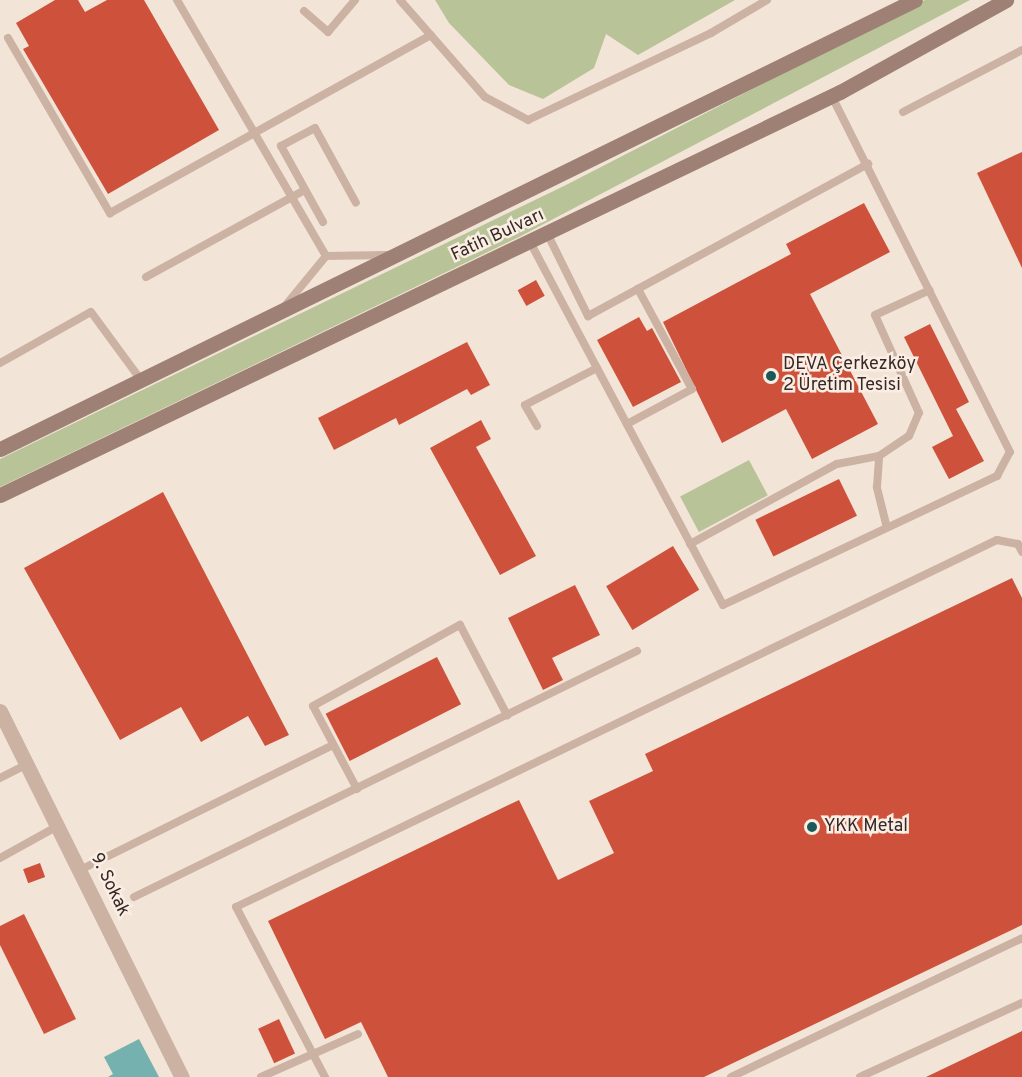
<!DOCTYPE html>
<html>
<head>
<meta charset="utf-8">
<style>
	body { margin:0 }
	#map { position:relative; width:1022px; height:1077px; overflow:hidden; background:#f3e4d8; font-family:Overpass,sans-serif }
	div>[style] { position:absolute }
	.green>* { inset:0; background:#b8c397; transform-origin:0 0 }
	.water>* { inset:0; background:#75b2af }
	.building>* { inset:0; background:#ce523b; transform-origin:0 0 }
	.lane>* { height:8px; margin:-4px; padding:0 4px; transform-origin:4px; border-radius:4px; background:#cbb2a3 }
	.street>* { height:15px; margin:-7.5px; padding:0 7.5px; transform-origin:7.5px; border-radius:7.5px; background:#cbb2a3 }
	.secondary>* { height:15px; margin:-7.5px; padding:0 7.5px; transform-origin:7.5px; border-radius:7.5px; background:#9f8075 }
	.dots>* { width:16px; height:16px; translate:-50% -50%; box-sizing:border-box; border:3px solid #faeee4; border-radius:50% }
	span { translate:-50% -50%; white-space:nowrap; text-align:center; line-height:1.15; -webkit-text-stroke:5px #faeee4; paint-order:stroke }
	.street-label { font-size:18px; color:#362926 }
	.poi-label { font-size:18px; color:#362926 }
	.left { translate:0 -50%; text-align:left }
</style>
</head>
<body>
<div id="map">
	<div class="green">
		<i style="clip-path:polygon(435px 0,735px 0,638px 55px,606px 34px,594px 68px,543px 99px,509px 85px,449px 23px)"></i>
		<i style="clip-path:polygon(925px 0,970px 0,519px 237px,0 487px,0 459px,566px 185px)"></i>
		<i style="left:749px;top:460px;width:40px;height:78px;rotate:62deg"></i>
	</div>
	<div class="water">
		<i style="clip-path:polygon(139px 1039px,159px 1077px,108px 1077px,113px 1074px,104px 1057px)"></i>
	</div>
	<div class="building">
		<i style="clip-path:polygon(55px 0,78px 0,85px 12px,107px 0,144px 0,219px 130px,108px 194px,23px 49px,29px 46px,16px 23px)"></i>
		<i style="clip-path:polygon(1022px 152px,1022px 268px,977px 173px)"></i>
		<i style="clip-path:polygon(864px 203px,890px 252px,810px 294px,878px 424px,812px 459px,786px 409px,722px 443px,663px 322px,791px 254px,786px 244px)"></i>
		<i style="left:536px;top:280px;width:18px;height:21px;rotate:61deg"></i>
		<i style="clip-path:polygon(639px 317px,647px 331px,652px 328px,681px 382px,633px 407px,597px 340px)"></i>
		<i style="clip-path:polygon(930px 324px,969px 402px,956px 409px,984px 461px,949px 479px,932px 447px,953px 436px,904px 337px)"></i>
		<i style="clip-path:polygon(467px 342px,490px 385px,471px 395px,467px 389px,399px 425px,396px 418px,334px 450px,318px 418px)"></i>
		<i style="clip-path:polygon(481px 420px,491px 439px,476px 447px,536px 556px,500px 575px,430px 448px)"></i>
		<i style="left:839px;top:479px;width:41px;height:93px;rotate:64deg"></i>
		<i style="clip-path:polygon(163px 492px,289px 735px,265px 746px,248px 716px,201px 742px,181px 707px,120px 740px,24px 568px)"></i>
		<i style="left:673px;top:546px;width:51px;height:78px;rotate:59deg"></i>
		<i style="clip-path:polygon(1012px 578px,1022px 598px,1022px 925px,704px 1077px,388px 1077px,361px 1022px,325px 1039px,268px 921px,519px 800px,558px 880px,614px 853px,589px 801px,653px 771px,645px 754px)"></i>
		<i style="clip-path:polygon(575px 585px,600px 635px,552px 658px,563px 680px,543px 690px,508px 618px)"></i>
		<i style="left:437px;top:657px;width:53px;height:125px;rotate:63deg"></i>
		<i style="left:40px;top:863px;width:15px;height:18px;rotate:70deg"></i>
		<i style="clip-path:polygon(24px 914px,76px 1019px,44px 1034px,0 945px,0 926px)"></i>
		<i style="left:279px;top:1019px;width:38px;height:23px;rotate:65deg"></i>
		<i style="clip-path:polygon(1022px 1031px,1022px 1077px,926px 1077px)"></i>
	</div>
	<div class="lane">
		<i style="left:177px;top:0;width:296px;rotate:59.8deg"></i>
		<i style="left:400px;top:0;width:129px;rotate:48.8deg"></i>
		<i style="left:485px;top:97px;width:49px;rotate:28.1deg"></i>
		<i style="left:528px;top:120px;width:203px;rotate:-25.4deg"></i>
		<i style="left:711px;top:33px;width:65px;rotate:-30.5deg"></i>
		<i style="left:304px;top:11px;width:32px;rotate:41deg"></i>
		<i style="left:328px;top:32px;width:42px;rotate:-49.8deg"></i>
		<i style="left:8px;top:38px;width:203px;rotate:59.8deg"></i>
		<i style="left:110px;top:213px;width:367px;rotate:-29deg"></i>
		<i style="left:903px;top:112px;width:134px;rotate:-27.5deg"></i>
		<i style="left:323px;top:222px;width:87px;rotate:-118.9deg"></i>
		<i style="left:281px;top:146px;width:38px;rotate:-28deg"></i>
		<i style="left:315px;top:128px;width:85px;rotate:61.3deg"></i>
		<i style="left:547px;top:233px;width:93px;rotate:63.7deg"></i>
		<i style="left:588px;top:316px;width:319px;rotate:-28.5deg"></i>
		<i style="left:530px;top:242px;width:411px;rotate:62deg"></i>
		<i style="left:723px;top:605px;width:303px;rotate:-25.2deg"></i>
		<i style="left:997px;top:476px;width:27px;rotate:-62deg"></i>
		<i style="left:1010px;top:452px;width:398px;rotate:-116.6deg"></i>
		<i style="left:146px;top:277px;width:181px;rotate:-28.7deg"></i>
		<i style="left:285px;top:306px;width:65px;rotate:-50.6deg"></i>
		<i style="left:326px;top:256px;width:61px;rotate:-0.9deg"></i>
		<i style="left:0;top:363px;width:104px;rotate:-29.3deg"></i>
		<i style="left:91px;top:312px;width:84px;rotate:53.7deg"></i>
		<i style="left:627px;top:424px;width:74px;rotate:-28.3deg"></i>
		<i style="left:692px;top:389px;width:114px;rotate:-118.4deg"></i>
		<i style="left:537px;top:426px;width:24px;rotate:-120deg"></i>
		<i style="left:525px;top:405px;width:81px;rotate:-27.2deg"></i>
		<i style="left:886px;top:524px;width:38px;rotate:-104deg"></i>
		<i style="left:877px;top:487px;width:31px;rotate:-86deg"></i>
		<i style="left:879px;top:456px;width:36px;rotate:-34deg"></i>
		<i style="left:909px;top:436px;width:25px;rotate:-67deg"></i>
		<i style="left:919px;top:413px;width:107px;rotate:-114.2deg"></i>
		<i style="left:875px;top:315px;width:60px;rotate:-24.4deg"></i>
		<i style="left:690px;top:544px;width:167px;rotate:-28.6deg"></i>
		<i style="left:837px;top:464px;width:43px;rotate:-10.8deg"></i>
		<i style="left:0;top:778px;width:30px;rotate:-27deg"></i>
		<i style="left:357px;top:789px;width:94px;rotate:-117.9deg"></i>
		<i style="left:313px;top:706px;width:168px;rotate:-28.9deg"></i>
		<i style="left:460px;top:625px;width:102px;rotate:62.4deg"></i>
		<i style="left:0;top:858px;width:66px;rotate:-28.9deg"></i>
		<i style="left:80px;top:870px;width:282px;rotate:-26.3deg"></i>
		<i style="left:134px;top:897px;width:560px;rotate:-26.06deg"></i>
		<i style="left:261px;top:1077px;width:106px;rotate:-23.9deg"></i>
		<i style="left:325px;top:1077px;width:192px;rotate:-117.6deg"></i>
		<i style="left:236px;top:907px;width:845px;rotate:-25.75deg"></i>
		<i style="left:997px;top:540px;width:21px;rotate:11deg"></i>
		<i style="left:1018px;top:544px;width:9px;rotate:63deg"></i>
		<i style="left:731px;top:1077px;width:322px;rotate:-25.5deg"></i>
		<i style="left:860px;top:1077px;width:178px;rotate:-24.6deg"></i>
	</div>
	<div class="street">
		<i style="left:0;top:711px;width:409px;rotate:63.6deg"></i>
	</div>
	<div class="secondary">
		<i style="left:0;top:449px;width:1019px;rotate:-26.14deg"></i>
		<i style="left:0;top:495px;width:932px;rotate:-25.63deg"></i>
		<i style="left:840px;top:92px;width:190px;rotate:-29deg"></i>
	</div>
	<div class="dots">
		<i style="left:771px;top:376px;background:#195a59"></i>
		<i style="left:812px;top:827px;background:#195a59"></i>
	</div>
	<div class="street-label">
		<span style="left:498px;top:236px;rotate:-25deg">Fatih Bulvarı</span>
		<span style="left:109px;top:885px;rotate:64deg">9. Sokak</span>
	</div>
	<div class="poi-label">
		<span class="left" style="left:783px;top:376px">DEVA Çerkezköy<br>2 Üretim Tesisi</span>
		<span class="left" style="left:824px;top:827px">YKK Metal</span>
	</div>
</div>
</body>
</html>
